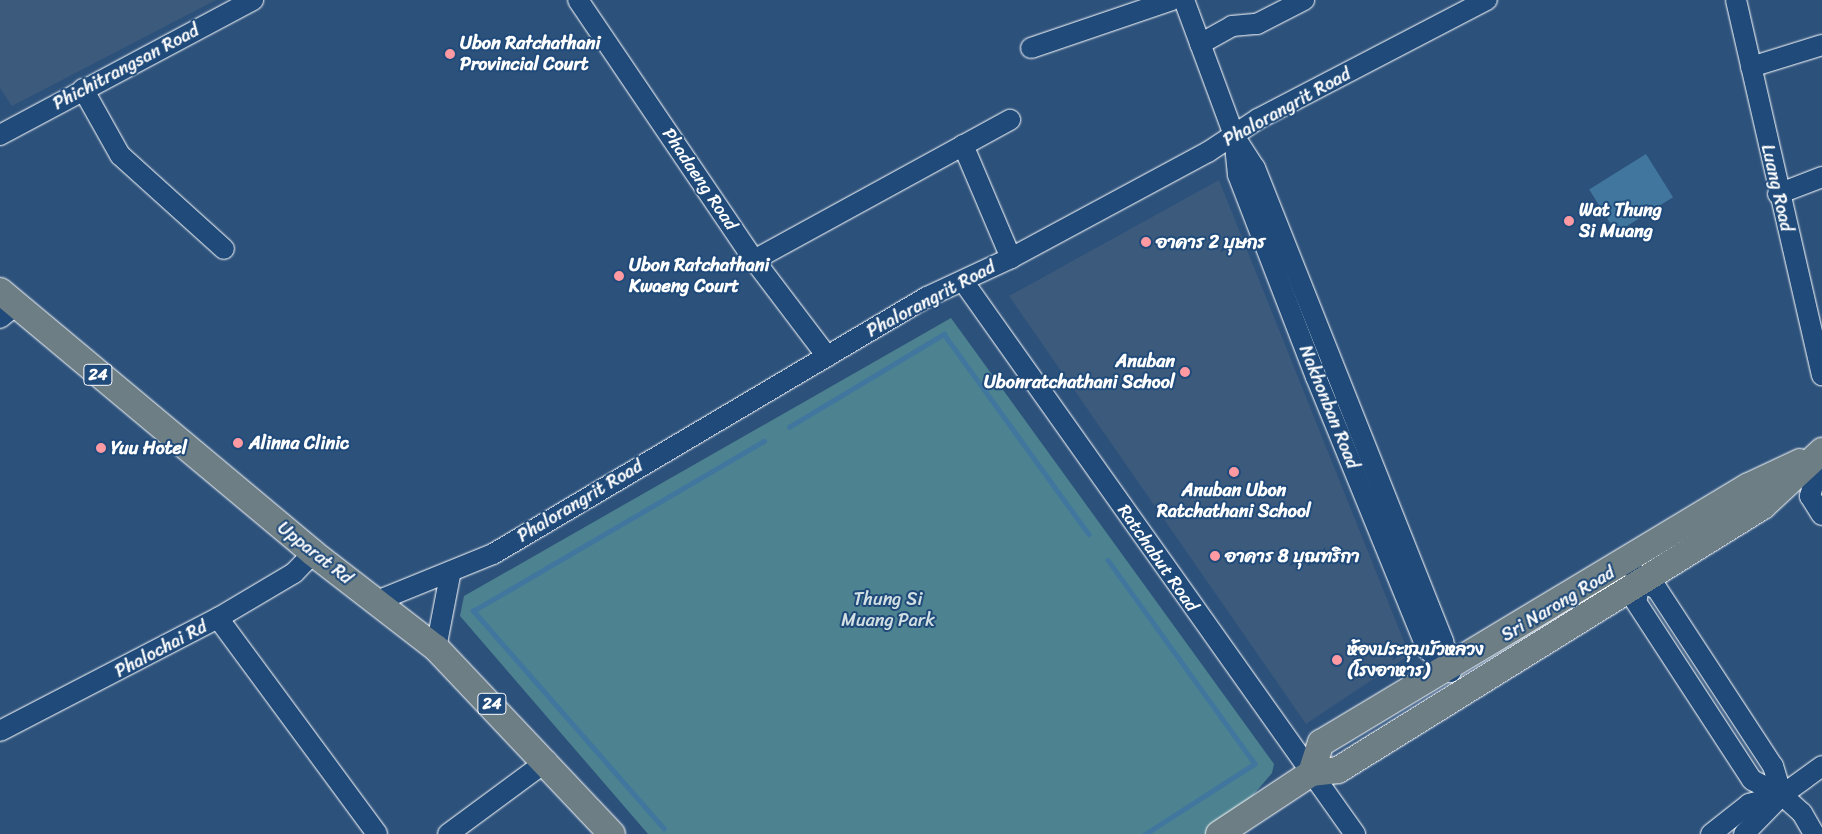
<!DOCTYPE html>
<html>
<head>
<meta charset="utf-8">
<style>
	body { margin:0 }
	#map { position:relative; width:1822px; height:834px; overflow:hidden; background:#2c517b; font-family:Sriracha,"Playpen Sans Thai",sans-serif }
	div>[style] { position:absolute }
	.built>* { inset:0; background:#3c5a7c }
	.green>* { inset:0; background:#4d8290 }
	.water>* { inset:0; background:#41779e; transform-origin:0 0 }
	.stream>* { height:4.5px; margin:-2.25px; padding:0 2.25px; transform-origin:2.25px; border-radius:2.25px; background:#41779e }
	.roads { filter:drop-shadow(0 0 1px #fff) drop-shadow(0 0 1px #fff) }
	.minor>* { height:20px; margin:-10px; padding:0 10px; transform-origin:10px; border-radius:10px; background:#1f4a7a }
	.major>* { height:26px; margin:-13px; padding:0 13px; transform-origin:13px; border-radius:13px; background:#6d7e84 }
	.dots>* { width:14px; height:14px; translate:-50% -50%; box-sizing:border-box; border:2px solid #1f4a7a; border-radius:50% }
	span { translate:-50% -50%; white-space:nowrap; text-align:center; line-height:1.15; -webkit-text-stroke:4px #1f4a7a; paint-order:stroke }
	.shield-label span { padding:1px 4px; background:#1f4a7a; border:1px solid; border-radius:4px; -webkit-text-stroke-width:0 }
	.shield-label { font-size:16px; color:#fff; font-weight:700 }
	.poi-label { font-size:18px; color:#fff; font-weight:700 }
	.left { translate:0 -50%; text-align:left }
	.right { translate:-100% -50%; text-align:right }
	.street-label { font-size:18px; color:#fff }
	.park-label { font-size:18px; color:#d2e0e3 }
</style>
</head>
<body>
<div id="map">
	<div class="built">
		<i style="clip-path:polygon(0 0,216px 0,12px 106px,0 88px)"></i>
		<i style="clip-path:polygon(1219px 180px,1407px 649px,1405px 658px,1306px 724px,1009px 296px)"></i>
	</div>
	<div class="green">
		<i style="clip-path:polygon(951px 318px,1274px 764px,1272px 773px,1220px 834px,648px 834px,460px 616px,464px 596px)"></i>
	</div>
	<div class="water">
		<i style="left:1646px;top:154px;width:51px;height:67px;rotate:58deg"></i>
	</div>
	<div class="stream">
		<i style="left:789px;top:427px;width:181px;rotate:-31deg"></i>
		<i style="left:944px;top:334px;width:247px;rotate:54.1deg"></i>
		<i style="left:1108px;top:560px;width:251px;rotate:54.2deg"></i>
		<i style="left:1255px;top:764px;width:130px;rotate:147.3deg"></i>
		<i style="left:664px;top:829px;width:290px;rotate:-131.2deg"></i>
		<i style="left:473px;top:611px;width:337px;rotate:-30.3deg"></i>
	</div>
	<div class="roads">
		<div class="minor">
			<i style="left:578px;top:0;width:314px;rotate:55.9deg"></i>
			<i style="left:754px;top:260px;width:121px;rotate:52.8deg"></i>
			<i style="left:1184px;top:0;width:144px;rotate:69.7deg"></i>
			<i style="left:1234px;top:135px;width:40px;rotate:84.3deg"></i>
			<i style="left:1238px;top:175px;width:217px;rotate:68.9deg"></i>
			<i style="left:1316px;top:377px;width:294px;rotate:67.8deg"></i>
			<i style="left:1427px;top:649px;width:28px;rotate:42deg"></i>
			<i style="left:1736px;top:0;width:385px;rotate:77.1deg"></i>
			<i style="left:1200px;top:44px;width:37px;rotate:-29deg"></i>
			<i style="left:1232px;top:26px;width:25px;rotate:-5deg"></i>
			<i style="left:1257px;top:24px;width:53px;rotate:-27.1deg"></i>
			<i style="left:1031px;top:48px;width:149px;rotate:-18.8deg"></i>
			<i style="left:1751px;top:67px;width:74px;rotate:-17.2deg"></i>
			<i style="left:83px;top:89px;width:76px;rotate:60.7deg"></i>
			<i style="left:120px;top:155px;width:140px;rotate:42.1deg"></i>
			<i style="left:0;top:135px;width:287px;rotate:-28.1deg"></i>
			<i style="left:1236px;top:139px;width:35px;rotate:57deg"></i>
			<i style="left:1255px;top:168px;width:509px;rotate:68.32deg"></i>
			<i style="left:1443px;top:641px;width:32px;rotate:76deg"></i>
			<i style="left:963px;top:145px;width:123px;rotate:67deg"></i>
			<i style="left:1778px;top:194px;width:47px;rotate:-21.1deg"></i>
			<i style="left:754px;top:260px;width:292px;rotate:-28.7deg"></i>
			<i style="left:963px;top:281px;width:678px;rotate:54.67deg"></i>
			<i style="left:0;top:318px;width:19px;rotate:-39deg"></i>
			<i style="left:1822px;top:454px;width:44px;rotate:105.9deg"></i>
			<i style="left:1810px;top:496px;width:22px;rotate:58deg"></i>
			<i style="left:1635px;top:573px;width:10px;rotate:61deg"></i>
			<i style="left:1640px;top:582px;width:18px;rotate:22deg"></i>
			<i style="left:1657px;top:589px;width:212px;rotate:56.8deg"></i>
			<i style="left:1773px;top:766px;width:30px;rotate:73deg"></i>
			<i style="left:1640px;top:582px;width:20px;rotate:101deg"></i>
			<i style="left:1636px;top:602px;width:212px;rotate:56.9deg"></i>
			<i style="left:1752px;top:780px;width:34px;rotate:27deg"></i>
			<i style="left:1782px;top:795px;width:27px;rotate:42deg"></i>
			<i style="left:1802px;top:813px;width:24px;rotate:60deg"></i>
			<i style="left:377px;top:601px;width:125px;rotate:-22.1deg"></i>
			<i style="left:493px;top:554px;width:504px;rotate:-30.63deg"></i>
			<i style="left:927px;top:297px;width:93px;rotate:-24.9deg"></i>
			<i style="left:1011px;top:258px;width:224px;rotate:-28.3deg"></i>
			<i style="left:1208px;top:152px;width:60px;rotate:-33.4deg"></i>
			<i style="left:1258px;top:119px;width:258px;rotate:-27.5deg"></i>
			<i style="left:218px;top:618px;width:268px;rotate:53.6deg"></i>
			<i style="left:436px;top:648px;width:74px;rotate:-79.1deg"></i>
			<i style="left:0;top:731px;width:246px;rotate:-27.4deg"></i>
			<i style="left:218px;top:618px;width:88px;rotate:-30.6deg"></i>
			<i style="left:294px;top:573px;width:28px;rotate:-46deg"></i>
			<i style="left:448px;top:834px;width:123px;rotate:-36.4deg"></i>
			<i style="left:1711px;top:834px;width:48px;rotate:-38.3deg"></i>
			<i style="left:1749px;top:804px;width:34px;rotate:-15deg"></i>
			<i style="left:1744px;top:834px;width:54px;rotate:-45.7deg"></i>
			<i style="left:1782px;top:795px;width:49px;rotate:-35.9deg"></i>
		</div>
		<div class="major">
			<i style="left:0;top:291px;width:408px;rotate:39.9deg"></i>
			<i style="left:313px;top:553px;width:155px;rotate:37.7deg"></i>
			<i style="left:436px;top:648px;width:256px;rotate:46.6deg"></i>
			<i style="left:1311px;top:773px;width:32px;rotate:-72deg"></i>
			<i style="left:1321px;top:743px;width:499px;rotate:-31deg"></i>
			<i style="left:1749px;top:486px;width:56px;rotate:-25.2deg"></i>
			<i style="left:1219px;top:834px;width:110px;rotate:-33.5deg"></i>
			<i style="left:1311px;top:773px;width:27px;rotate:-6deg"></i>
			<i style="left:1338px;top:770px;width:500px;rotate:-31.85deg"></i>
			<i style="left:1763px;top:506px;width:81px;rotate:-43deg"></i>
		</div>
	</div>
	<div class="dots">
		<i style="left:450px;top:54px;background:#ff9aa2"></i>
		<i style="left:1569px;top:221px;background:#ff9aa2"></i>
		<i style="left:1146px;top:242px;background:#ff9aa2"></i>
		<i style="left:619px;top:276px;background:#ff9aa2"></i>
		<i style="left:1185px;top:372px;background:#ff9aa2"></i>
		<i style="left:238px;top:443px;background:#ff9aa2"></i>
		<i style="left:101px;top:448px;background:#ff9aa2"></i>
		<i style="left:1234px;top:472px;background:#ff9aa2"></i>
		<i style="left:1215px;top:556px;background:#ff9aa2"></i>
		<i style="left:1337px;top:660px;background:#ff9aa2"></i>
	</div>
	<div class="shield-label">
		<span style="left:98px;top:375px">24</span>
		<span style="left:492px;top:704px">24</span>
	</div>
	<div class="poi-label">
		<span class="left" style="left:460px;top:54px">Ubon Ratchathani<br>Provincial Court</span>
		<span class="left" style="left:1579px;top:221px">Wat Thung<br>Si Muang</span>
		<span class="left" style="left:1156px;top:242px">อาคาร 2 บุษกร</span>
		<span class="left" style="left:629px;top:276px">Ubon Ratchathani<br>Kwaeng Court</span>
		<span class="right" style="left:1175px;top:372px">Anuban<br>Ubonratchathani School</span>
		<span class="left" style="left:249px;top:443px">Alinna Clinic</span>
		<span class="left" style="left:111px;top:448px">Yuu Hotel</span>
		<span style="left:1234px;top:501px">Anuban Ubon<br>Ratchathani School</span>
		<span class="left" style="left:1225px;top:556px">อาคาร 8 บุณฑริกา</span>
		<span class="left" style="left:1347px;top:660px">ห้องประชุมบัวหลวง<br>(โรงอาหาร)</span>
	</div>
	<div class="street-label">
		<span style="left:126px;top:67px;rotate:-28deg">Phichitrangsan Road</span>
		<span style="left:1287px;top:107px;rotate:-29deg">Phalorangrit Road</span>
		<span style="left:700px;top:179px;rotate:56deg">Phadaeng Road</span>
		<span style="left:1777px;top:188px;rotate:77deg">Luang Road</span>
		<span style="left:931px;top:299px;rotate:-28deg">Phalorangrit Road</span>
		<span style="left:1329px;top:407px;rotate:68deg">Nakhonban Road</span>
		<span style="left:580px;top:501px;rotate:-31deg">Phalorangrit Road</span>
		<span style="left:315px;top:553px;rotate:38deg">Upparat Rd</span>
		<span style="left:1158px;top:558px;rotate:55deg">Ratchabut Road</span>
		<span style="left:1558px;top:604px;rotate:-31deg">Sri Narong Road</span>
		<span style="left:161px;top:649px;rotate:-28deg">Phalochai Rd</span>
	</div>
	<div class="park-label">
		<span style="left:888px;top:610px">Thung Si<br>Muang Park</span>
	</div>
</div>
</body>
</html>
